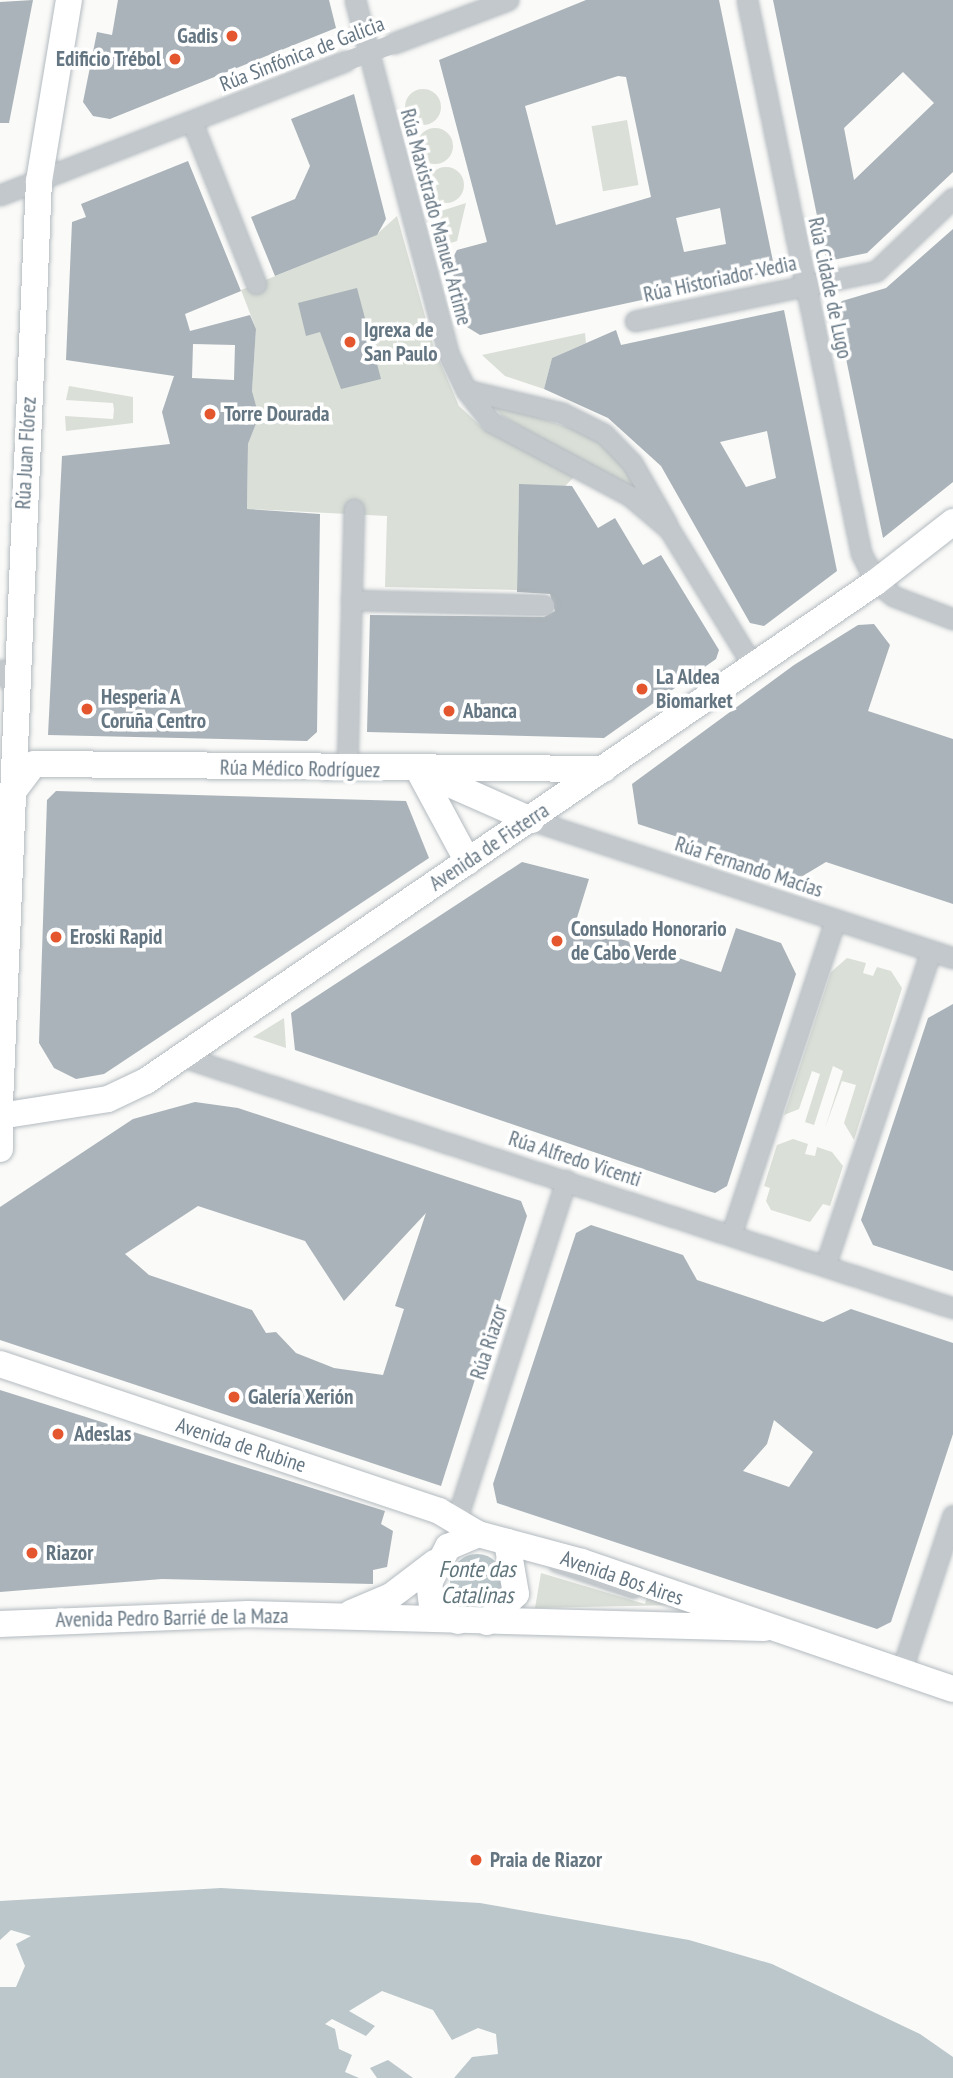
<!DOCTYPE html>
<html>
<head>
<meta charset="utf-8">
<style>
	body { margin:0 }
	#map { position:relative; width:953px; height:2078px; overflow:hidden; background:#fafaf8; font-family:"PT Sans Narrow",sans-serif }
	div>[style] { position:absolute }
	.green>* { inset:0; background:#dadfd7; transform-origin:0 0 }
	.round { border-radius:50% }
	.water>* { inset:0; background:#bbc7cb }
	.building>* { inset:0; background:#aab3b9 }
	.roads { filter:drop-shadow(0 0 2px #b3babf) drop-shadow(0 0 2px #b3babf) }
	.lane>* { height:10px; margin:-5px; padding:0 5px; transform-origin:5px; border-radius:5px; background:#c3c8cc }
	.street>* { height:19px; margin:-9.5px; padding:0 9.5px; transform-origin:9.5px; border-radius:9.5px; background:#c3c8cc }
	.secondary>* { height:26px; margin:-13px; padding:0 13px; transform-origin:13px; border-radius:13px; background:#fff }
	.street-bridge>* { height:19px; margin:-9.5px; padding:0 9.5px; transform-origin:9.5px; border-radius:9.5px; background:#c3c8cc }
	.dots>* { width:19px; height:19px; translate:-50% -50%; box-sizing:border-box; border:4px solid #fff; border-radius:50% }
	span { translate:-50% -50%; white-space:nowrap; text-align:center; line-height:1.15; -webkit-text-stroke:7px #fff; paint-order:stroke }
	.poi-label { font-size:21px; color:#657683; font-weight:700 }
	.right { translate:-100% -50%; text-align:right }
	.left { translate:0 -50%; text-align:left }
	.street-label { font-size:21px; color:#657683 }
	.water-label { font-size:23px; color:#60757c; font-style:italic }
</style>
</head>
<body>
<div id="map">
	<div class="green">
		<i class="round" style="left:405px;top:89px;width:36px;height:36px"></i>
		<i style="left:627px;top:120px;width:66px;height:36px;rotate:80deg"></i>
		<i class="round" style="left:417px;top:128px;width:36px;height:36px"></i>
		<i class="round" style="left:428px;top:167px;width:36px;height:36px"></i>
		<i style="clip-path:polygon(466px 203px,457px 241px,447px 244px,438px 212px)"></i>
		<i style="clip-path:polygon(397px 216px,434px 348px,459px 406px,485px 430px,575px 476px,561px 490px,519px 485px,517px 590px,385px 587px,387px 516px,247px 509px,248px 444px,259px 416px,252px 391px,256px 329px,241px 290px,376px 235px)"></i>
		<i style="clip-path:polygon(585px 333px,586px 343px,552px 358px,544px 389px,505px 376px,482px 355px)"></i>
		<i style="clip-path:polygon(69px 386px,133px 397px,133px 423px,66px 431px,65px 416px,113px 419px,114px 410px,113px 403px,66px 400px)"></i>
		<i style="clip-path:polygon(489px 401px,585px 433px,620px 458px,644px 497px,502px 416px)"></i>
		<i style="clip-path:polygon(847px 958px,866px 963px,863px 973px,873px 976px,877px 967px,891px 971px,902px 988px,854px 1140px,844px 1123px,856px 1085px,842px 1081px,825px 1128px,843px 1071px,833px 1066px,814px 1125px,805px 1122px,820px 1074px,812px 1071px,799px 1109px,784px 1115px,831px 972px)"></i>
		<i style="clip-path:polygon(284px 1018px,286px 1048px,253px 1037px)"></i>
		<i style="clip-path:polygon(793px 1139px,808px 1144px,805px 1154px,815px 1156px,817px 1147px,832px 1152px,843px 1166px,830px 1206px,823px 1204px,810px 1222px,771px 1210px,766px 1201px,770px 1188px,764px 1186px,777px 1145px)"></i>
		<i style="clip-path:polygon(541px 1573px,645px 1604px,648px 1592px,675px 1605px,535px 1608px)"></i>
	</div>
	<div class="water">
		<i class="round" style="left:450px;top:1554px;width:54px;height:54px"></i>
		<i style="clip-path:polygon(221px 1888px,480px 1903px,689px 1940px,772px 1964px,920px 2034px,953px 2057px,953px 2078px,454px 2078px,472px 2057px,498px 2054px,496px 2034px,478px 2028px,452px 2040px,433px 2010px,382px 1991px,349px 2011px,375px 2026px,366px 2036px,332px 2019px,325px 2024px,335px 2029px,339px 2049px,352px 2055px,345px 2072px,359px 2078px,0 2078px,0 1987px,16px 1987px,25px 1966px,16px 1944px,31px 1936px,11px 1930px,0 1940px,0 1901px)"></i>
		<i style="clip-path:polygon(388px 2060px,402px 2070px,413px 2078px,377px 2078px,370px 2068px)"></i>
	</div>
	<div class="building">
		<i style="clip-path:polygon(33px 0,9px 123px,0 123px,0 2px)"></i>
		<i style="clip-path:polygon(118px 0,329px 0,336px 28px,110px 119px,93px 116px,83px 102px,97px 32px,112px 35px)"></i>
		<i style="clip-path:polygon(evenodd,586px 0,719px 0,775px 271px,480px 335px,467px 327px,450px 263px,457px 250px,487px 242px,439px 60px,586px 0,618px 76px,626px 77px,651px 197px,556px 225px,525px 106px,618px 76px,586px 0,720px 208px,726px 244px,684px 252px,676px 218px,720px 208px)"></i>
		<i style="clip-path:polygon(evenodd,773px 0,953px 0,953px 172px,867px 253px,833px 260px,825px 255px,773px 0,903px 72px,934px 103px,854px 180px,844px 128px,903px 72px)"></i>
		<i style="clip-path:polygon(354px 94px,386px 219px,377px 235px,275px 276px,251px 217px,295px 199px,310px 166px,291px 119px)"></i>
		<i style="clip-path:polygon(evenodd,188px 161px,241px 291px,185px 314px,190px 331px,250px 315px,256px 329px,252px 391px,259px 416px,248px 444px,247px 509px,320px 514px,317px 732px,307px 741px,48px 735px,62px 456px,170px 444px,162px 412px,174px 376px,66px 360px,72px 222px,86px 217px,81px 204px,188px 161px,193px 344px,235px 345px,234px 380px,192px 378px,193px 344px)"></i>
		<i style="clip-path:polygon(953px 229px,953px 482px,883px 538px,836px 310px,842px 301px,886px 288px)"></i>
		<i style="clip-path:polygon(357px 288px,381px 379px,341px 389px,320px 332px,306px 336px,298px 303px)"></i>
		<i style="clip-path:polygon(evenodd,784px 310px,837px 571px,764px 626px,750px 623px,661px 466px,608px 418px,544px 389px,552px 358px,616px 330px,621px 345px,784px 310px,767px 431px,776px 478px,746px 487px,720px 442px,767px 431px)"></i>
		<i style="clip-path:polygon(519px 484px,572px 486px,598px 528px,615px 518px,643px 565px,661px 555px,719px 650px,716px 659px,604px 738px,367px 732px,370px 615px,544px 617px,555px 611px,550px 594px,517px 592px)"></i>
		<i style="clip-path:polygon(874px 624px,890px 645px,868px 711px,953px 739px,953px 904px,826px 862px,801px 877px,638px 824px,632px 784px,794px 665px,858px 625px)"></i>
		<i style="clip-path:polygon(56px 791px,406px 801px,429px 858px,104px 1074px,76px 1079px,54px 1068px,39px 1043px,47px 800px)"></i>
		<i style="clip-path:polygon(522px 862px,589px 879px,575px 924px,721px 972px,736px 928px,781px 943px,796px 974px,727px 1186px,715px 1193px,705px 1190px,295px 1050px,291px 1013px)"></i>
		<i style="clip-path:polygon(953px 1004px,953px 1271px,873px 1245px,861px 1220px,928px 1018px)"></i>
		<i style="clip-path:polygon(evenodd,195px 1102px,238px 1108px,521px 1201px,527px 1216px,441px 1486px,0 1340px,0 1207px,133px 1119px,195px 1102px,198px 1206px,305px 1241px,344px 1301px,426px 1213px,395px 1306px,404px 1309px,383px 1375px,334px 1368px,296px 1353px,276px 1332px,266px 1333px,252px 1310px,149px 1275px,125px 1254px,198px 1206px)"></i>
		<i style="clip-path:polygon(evenodd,591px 1225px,683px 1255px,697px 1280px,823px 1322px,851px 1309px,953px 1343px,953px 1434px,891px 1622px,877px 1629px,497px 1503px,493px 1484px,576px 1233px,591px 1225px,774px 1420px,813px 1452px,789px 1487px,743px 1471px,767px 1444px,774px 1420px)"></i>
		<i style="clip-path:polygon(0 1390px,385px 1511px,381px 1524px,393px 1531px,387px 1567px,373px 1570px,373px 1584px,162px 1579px,0 1592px)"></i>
	</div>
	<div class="roads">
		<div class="lane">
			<i style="left:555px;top:1566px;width:83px;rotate:18.9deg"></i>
		</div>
		<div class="street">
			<i style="left:355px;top:0;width:365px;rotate:75.2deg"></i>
			<i style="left:448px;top:353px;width:41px;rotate:64.1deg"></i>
			<i style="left:466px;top:390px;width:41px;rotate:52deg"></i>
			<i style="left:491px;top:422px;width:157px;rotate:28deg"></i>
			<i style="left:630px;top:496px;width:51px;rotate:40.2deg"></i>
			<i style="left:669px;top:529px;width:161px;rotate:58.5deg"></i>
			<i style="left:747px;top:0;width:565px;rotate:78.35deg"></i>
			<i style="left:861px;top:553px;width:33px;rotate:63deg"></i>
			<i style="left:876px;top:582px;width:22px;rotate:39deg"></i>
			<i style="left:893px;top:596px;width:64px;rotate:21deg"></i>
			<i style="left:394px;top:43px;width:122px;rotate:-20.7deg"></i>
			<i style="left:192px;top:122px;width:174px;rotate:68.4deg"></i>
			<i style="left:0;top:195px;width:370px;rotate:-21.2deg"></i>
			<i style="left:635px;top:321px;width:246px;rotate:-11.7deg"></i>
			<i style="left:876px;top:271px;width:106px;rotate:-43.5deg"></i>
			<i style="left:466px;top:390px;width:99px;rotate:13.5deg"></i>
			<i style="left:562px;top:413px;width:47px;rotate:26.6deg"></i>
			<i style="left:604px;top:434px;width:40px;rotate:46deg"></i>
			<i style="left:632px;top:463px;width:70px;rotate:60.2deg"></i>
			<i style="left:351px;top:600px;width:193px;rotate:1.5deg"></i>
			<i style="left:0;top:670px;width:23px;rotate:50deg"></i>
			<i style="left:347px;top:770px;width:261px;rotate:-88.5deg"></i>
			<i style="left:531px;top:820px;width:444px;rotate:18.1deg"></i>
			<i style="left:183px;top:1057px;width:810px;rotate:18.05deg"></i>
			<i style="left:731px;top:1235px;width:332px;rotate:-71.7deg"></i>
			<i style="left:825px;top:1266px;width:332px;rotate:-71.4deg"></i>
			<i style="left:457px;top:1518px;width:355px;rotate:-72.1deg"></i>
			<i style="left:901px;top:1672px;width:165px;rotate:-71.7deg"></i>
		</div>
		<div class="secondary">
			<i style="left:419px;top:771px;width:103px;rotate:61.7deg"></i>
			<i style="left:427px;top:774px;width:114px;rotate:23.9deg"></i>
			<i style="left:12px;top:793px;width:36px;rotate:-53deg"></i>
			<i style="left:34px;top:764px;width:570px;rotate:0.5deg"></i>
			<i style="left:0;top:1103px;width:923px;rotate:-87.58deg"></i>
			<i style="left:39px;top:181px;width:183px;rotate:-80.6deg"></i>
			<i style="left:0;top:1116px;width:109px;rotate:-8.9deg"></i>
			<i style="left:108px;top:1099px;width:42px;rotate:-25.3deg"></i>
			<i style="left:146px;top:1081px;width:884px;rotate:-34.36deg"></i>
			<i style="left:876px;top:582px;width:98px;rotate:-37.9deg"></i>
			<i style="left:0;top:1125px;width:24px;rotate:90deg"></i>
			<i style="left:0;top:1364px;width:463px;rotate:18.5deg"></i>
			<i style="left:439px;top:1511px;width:45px;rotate:30.5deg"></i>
			<i style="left:351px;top:1613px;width:43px;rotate:-23deg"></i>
			<i style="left:391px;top:1596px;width:56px;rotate:-37.1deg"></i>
			<i style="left:458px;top:1621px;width:30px;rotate:-150deg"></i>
			<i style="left:432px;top:1606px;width:23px;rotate:-97deg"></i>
			<i style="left:429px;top:1583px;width:41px;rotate:-62.2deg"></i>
			<i style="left:448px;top:1547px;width:33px;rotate:-23deg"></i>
			<i style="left:478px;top:1534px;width:108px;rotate:15.1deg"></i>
			<i style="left:582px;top:1562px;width:392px;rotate:18.9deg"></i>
			<i style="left:487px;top:1622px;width:40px;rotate:-44deg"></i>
			<i style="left:516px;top:1594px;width:53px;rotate:-99.8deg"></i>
			<i style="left:0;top:1624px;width:248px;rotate:-2.3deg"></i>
			<i style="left:248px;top:1614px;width:516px;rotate:1.55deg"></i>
		</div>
	</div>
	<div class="street-bridge">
		<i style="left:345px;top:61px;width:52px;rotate:-20.2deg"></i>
	</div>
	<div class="dots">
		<i style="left:232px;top:36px;background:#e4572e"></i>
		<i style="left:175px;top:59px;background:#e4572e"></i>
		<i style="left:350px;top:342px;background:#e4572e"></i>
		<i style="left:210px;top:414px;background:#e4572e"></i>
		<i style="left:642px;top:689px;background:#e4572e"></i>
		<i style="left:87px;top:709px;background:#e4572e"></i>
		<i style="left:449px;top:711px;background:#e4572e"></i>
		<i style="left:56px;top:937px;background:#e4572e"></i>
		<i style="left:557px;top:941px;background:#e4572e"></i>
		<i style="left:234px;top:1397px;background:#e4572e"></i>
		<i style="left:58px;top:1434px;background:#e4572e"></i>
		<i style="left:32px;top:1553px;background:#e4572e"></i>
		<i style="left:476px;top:1860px;background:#e4572e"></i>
	</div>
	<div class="poi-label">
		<span class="right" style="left:218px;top:36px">Gadis</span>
		<span class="right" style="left:161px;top:59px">Edificio Trébol</span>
		<span class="left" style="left:364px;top:342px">Igrexa de<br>San Paulo</span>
		<span class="left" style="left:224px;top:414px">Torre Dourada</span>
		<span class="left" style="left:656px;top:689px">La Aldea<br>Biomarket</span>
		<span class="left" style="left:101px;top:709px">Hesperia A<br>Coruña Centro</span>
		<span class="left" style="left:463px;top:711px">Abanca</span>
		<span class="left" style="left:571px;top:941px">Consulado Honorario<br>de Cabo Verde</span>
		<span class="left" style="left:70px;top:937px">Eroski Rapid</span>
		<span class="left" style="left:248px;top:1397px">Galería Xerión</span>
		<span class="left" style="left:74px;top:1434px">Adeslas</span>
		<span class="left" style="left:46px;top:1553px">Riazor</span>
		<span class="left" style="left:490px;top:1860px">Praia de Riazor</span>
	</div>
	<div class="street-label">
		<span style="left:302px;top:54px;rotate:-21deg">Rúa Sinfónica de Galicia</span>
		<span style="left:436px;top:217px;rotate:75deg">Rúa Maxistrado Manuel Artime</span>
		<span style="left:720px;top:279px;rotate:-12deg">Rúa Historiador Vedia</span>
		<span style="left:830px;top:288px;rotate:78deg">Rúa Cidade de Lugo</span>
		<span style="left:26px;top:453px;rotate:-87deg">Rúa Juan Flórez</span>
		<span style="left:300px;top:769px;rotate:1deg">Rúa Médico Rodríguez</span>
		<span style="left:489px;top:847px;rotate:-34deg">Avenida de Fisterra</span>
		<span style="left:749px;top:867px;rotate:18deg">Rúa Fernando Macías</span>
		<span style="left:575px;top:1159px;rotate:18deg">Rúa Alfredo Vicenti</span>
		<span style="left:489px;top:1342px;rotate:-72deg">Rúa Riazor</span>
		<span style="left:241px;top:1445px;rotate:18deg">Avenida de Rubine</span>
		<span style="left:622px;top:1578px;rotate:19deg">Avenida Bos Aires</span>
		<span style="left:172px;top:1618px;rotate:-1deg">Avenida Pedro Barrié de la Maza</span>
	</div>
	<div class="water-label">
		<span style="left:477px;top:1582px">Fonte das<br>Catalinas</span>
	</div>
</div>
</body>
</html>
